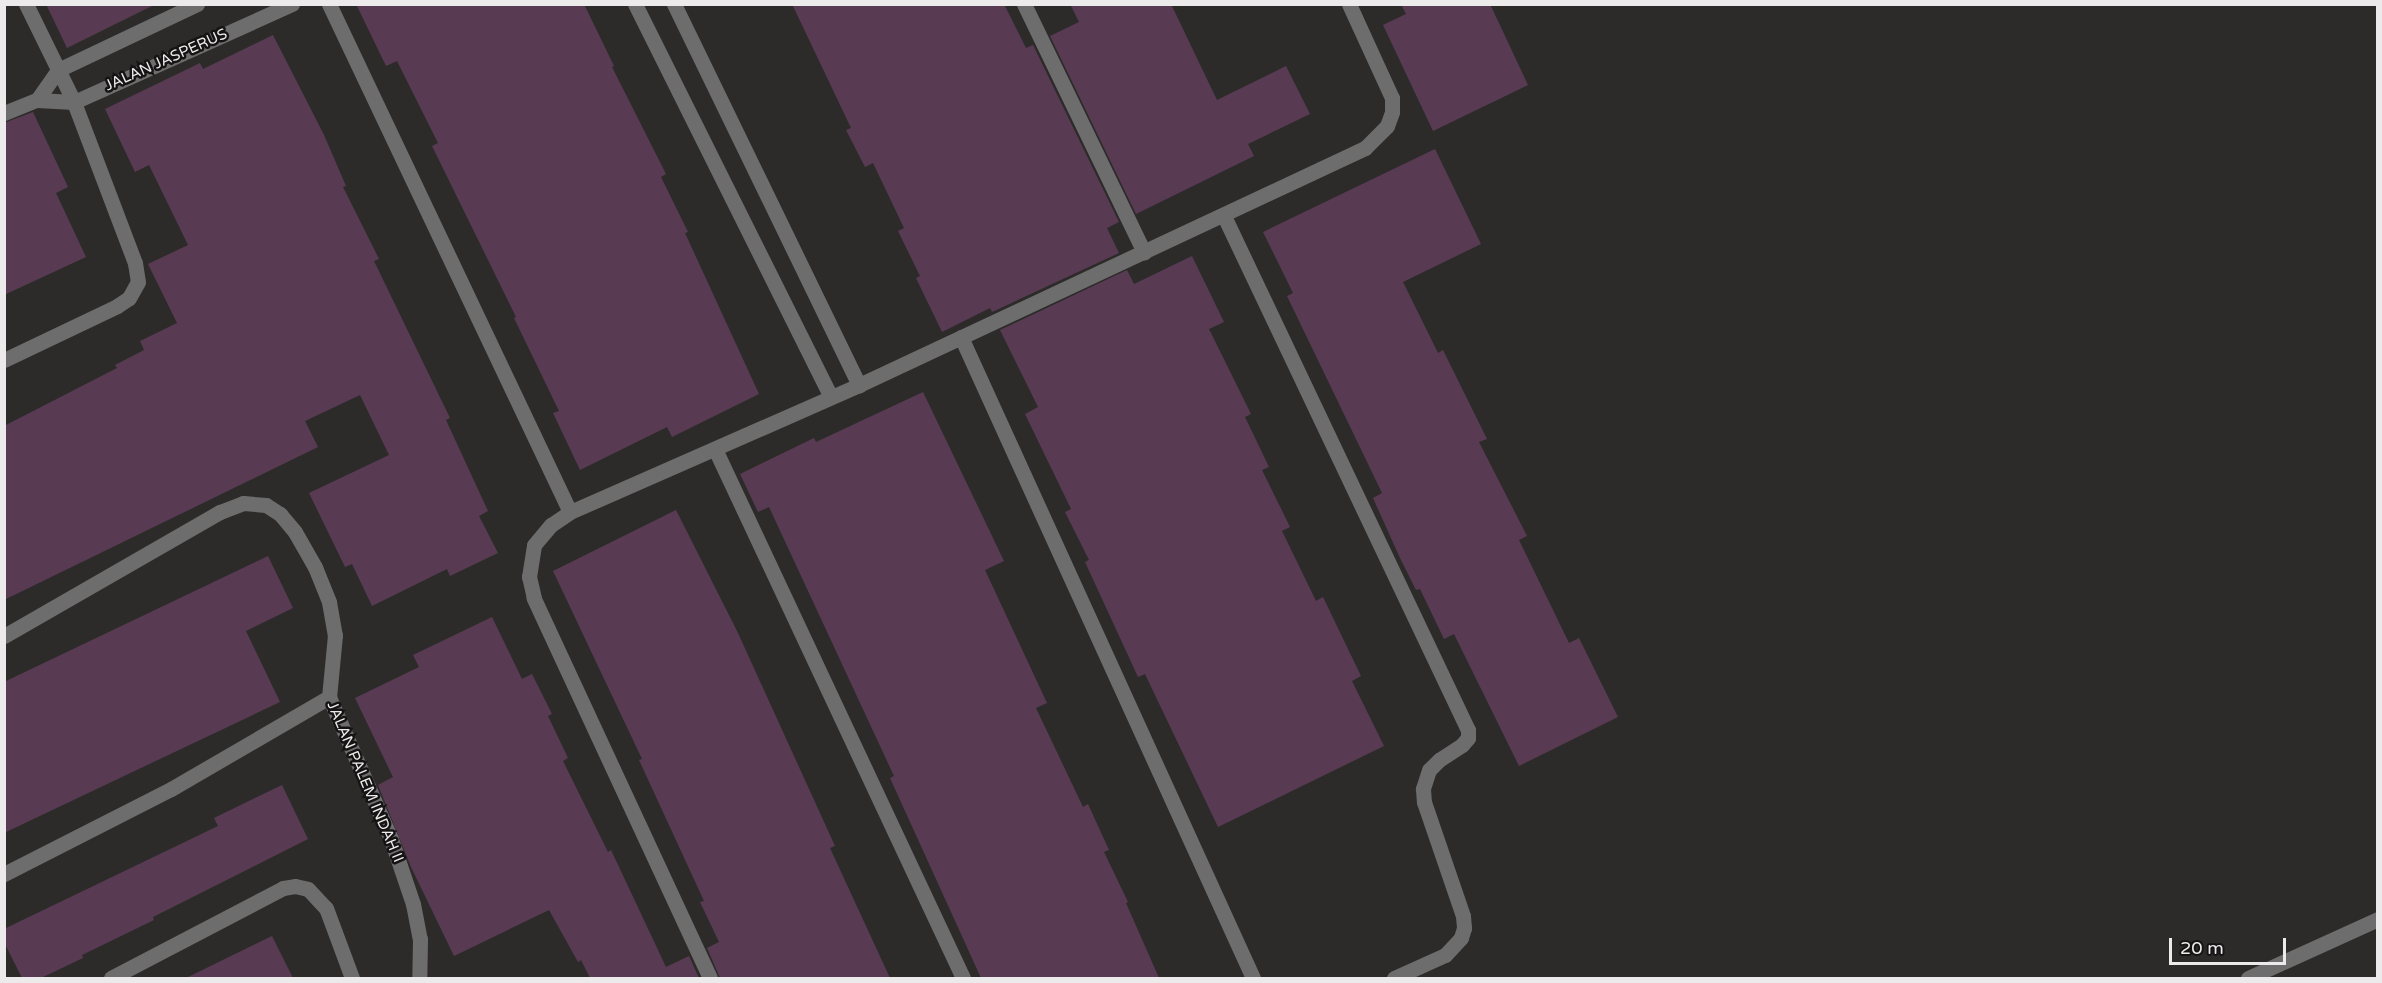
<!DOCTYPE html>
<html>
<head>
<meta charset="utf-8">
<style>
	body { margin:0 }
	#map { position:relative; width:2382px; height:983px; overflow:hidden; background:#2d2b2a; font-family:"Varela Round",sans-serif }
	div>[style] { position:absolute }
	.building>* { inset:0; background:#583b52 }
	.street>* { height:15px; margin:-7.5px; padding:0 7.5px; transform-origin:7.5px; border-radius:7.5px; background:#6e6d6d }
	span { translate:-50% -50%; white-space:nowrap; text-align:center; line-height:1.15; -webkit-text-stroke:5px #151313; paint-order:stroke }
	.street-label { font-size:15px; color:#eceaea }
	.frame { position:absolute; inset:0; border:6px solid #eceaea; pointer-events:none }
	.scale { position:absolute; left:2169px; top:938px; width:117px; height:27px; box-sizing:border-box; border:3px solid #eceaea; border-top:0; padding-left:8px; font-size:18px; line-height:21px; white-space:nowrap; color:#eceaea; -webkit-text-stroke:4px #151313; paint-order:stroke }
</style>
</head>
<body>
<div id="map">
	<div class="building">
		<i style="clip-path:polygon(46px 4px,156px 4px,67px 48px)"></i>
		<i style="clip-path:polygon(356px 4px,584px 4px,614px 66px,612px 67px,666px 174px,661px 177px,688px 232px,685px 233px,759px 394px,672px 437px,667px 427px,580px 470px,553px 413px,559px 411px,514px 318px,516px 317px,432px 146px,438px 143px,397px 61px,386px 66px)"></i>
		<i style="clip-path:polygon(792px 4px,1004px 4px,1026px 48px,1033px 45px,1119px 222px,1107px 228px,1119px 253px,992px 312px,990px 308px,942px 332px,916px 278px,920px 276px,898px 231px,904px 228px,873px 163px,865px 167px,846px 130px,851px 128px)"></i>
		<i style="clip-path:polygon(1070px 4px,1171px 4px,1217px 100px,1286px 66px,1310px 114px,1248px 144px,1254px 156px,1136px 214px,1050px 36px,1079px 22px)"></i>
		<i style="clip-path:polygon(1401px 4px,1490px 4px,1528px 85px,1433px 131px,1383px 25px,1406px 14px)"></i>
		<i style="clip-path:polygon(273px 35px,324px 135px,346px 186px,343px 187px,379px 259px,374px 261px,450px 418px,446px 420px,488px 511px,479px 516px,498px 553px,450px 576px,447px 569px,372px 606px,352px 564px,345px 567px,309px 493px,389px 455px,360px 395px,305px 421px,318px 447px,4px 600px,4px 426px,117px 368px,115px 365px,144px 350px,140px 341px,177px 323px,148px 264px,188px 245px,149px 165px,135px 172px,105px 109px,200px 63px,203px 69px)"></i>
		<i style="clip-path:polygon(33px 112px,68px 187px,56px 193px,86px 257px,4px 295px,4px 123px)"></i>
		<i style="clip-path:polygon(1435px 149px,1481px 244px,1403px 282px,1438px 353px,1443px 350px,1487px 439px,1479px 442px,1527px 536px,1519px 540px,1569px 643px,1579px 638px,1618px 717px,1519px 766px,1454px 634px,1444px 639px,1420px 589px,1416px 590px,1400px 558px,1373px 498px,1382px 493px,1287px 296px,1293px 293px,1263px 232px)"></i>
		<i style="clip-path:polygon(1192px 256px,1224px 322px,1209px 329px,1251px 414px,1245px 417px,1269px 467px,1262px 470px,1290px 527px,1282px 531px,1316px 601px,1323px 597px,1361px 676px,1352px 681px,1384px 746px,1218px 827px,1145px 674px,1138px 677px,1085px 562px,1089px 560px,1065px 512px,1071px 509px,1025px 414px,1038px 407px,1000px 330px,1127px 270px,1134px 284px)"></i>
		<i style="clip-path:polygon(923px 392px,1004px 561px,985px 570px,1047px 703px,1036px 708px,1083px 807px,1088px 804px,1109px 850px,1104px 852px,1128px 902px,1126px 903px,1159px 978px,981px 978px,890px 778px,894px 776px,769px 507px,758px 512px,740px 474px,814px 438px,816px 442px)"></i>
		<i style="clip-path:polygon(676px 510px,737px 631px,835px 846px,830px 848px,890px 978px,720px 978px,707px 948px,719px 942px,700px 902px,704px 901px,639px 760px,642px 759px,553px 571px)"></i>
		<i style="clip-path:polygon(268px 556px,293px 608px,246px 631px,280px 702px,4px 833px,4px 682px)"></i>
		<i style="clip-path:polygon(492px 617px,522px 679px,532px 674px,552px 714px,548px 716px,568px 758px,563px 761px,608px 852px,611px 850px,666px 967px,689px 956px,699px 978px,590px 978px,581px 960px,578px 962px,549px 910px,454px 956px,411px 867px,378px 785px,393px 777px,355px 698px,419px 667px,413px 655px)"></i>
		<i style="clip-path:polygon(282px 785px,308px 839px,153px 917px,154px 920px,82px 955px,83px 958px,41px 978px,22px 978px,4px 942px,4px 929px,218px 826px,214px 818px)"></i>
		<i style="clip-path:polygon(272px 936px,293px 978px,186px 978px)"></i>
	</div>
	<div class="street">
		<i style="left:329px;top:4px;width:562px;rotate:64.62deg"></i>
		<i style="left:635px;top:4px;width:439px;rotate:63.5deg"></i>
		<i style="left:674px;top:4px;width:424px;rotate:64.1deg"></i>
		<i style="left:1024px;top:4px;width:276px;rotate:64.2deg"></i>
		<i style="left:37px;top:100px;width:37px;rotate:-55deg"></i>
		<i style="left:58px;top:70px;width:154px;rotate:-25.4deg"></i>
		<i style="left:4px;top:113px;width:35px;rotate:-22deg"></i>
		<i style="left:37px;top:100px;width:37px;rotate:3deg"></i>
		<i style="left:74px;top:102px;width:239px;rotate:-24.2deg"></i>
		<i style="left:1224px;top:216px;width:569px;rotate:64.61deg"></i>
		<i style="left:1468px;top:730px;width:8px;rotate:90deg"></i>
		<i style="left:1468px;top:738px;width:9px;rotate:131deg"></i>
		<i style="left:1462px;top:745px;width:27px;rotate:147deg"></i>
		<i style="left:1439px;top:760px;width:14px;rotate:135deg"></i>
		<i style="left:1429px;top:770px;width:20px;rotate:108deg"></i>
		<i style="left:1423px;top:789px;width:13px;rotate:86deg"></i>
		<i style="left:1424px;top:802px;width:120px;rotate:71.1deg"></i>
		<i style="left:1463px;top:916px;width:12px;rotate:85deg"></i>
		<i style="left:1464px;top:928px;width:10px;rotate:107deg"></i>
		<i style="left:1461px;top:938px;width:23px;rotate:133deg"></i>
		<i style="left:1445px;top:955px;width:56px;rotate:155.7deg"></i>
		<i style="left:961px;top:337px;width:704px;rotate:65.51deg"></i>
		<i style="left:4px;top:360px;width:125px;rotate:-25.5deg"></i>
		<i style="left:117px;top:306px;width:14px;rotate:-34deg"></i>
		<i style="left:129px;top:298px;width:18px;rotate:-61deg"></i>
		<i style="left:138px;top:282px;width:19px;rotate:-99deg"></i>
		<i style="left:135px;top:263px;width:172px;rotate:-110.8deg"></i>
		<i style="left:74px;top:102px;width:109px;rotate:-116.1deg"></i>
		<i style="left:715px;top:449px;width:584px;rotate:64.88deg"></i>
		<i style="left:4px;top:636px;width:249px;rotate:-29.9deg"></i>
		<i style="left:220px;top:512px;width:25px;rotate:-21deg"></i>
		<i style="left:243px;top:503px;width:23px;rotate:5deg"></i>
		<i style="left:266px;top:505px;width:17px;rotate:33deg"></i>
		<i style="left:280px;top:514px;width:23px;rotate:50deg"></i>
		<i style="left:295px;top:532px;width:40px;rotate:60.3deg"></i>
		<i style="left:315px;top:567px;width:38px;rotate:68deg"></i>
		<i style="left:329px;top:602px;width:34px;rotate:80deg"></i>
		<i style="left:335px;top:635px;width:62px;rotate:95.5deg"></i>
		<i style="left:329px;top:697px;width:155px;rotate:66.4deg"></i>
		<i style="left:391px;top:839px;width:69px;rotate:71.3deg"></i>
		<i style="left:413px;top:904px;width:36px;rotate:79deg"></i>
		<i style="left:420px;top:939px;width:39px;rotate:91deg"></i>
		<i style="left:4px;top:874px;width:187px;rotate:-27deg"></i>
		<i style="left:171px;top:789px;width:183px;rotate:-30.2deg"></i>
		<i style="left:111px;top:978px;width:194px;rotate:-27.6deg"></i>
		<i style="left:283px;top:888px;width:12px;rotate:-9deg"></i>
		<i style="left:295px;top:886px;width:13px;rotate:13deg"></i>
		<i style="left:308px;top:889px;width:26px;rotate:47deg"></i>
		<i style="left:326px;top:908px;width:75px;rotate:69.6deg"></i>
		<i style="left:710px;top:978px;width:419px;rotate:-114.9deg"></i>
		<i style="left:534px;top:598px;width:22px;rotate:-103deg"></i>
		<i style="left:529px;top:577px;width:32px;rotate:-81deg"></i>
		<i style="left:534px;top:545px;width:26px;rotate:-50deg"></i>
		<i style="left:551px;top:525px;width:23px;rotate:-34deg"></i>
		<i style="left:570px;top:512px;width:316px;rotate:-23.7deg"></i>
		<i style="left:859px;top:385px;width:559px;rotate:-25.1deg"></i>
		<i style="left:1365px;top:148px;width:31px;rotate:-45deg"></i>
		<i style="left:1387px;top:126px;width:15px;rotate:-70deg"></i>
		<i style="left:1392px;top:112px;width:14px;rotate:-90deg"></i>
		<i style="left:1392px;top:98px;width:103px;rotate:-114.6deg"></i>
		<i style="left:2248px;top:978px;width:143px;rotate:-24.4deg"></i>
	</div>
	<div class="street-label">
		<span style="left:166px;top:60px;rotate:-24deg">JALAN JASPERUS</span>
		<span style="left:365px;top:782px;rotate:67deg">JALAN PALEM INDAH II</span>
	</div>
	<div class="frame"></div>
	<div class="scale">20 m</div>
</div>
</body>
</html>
